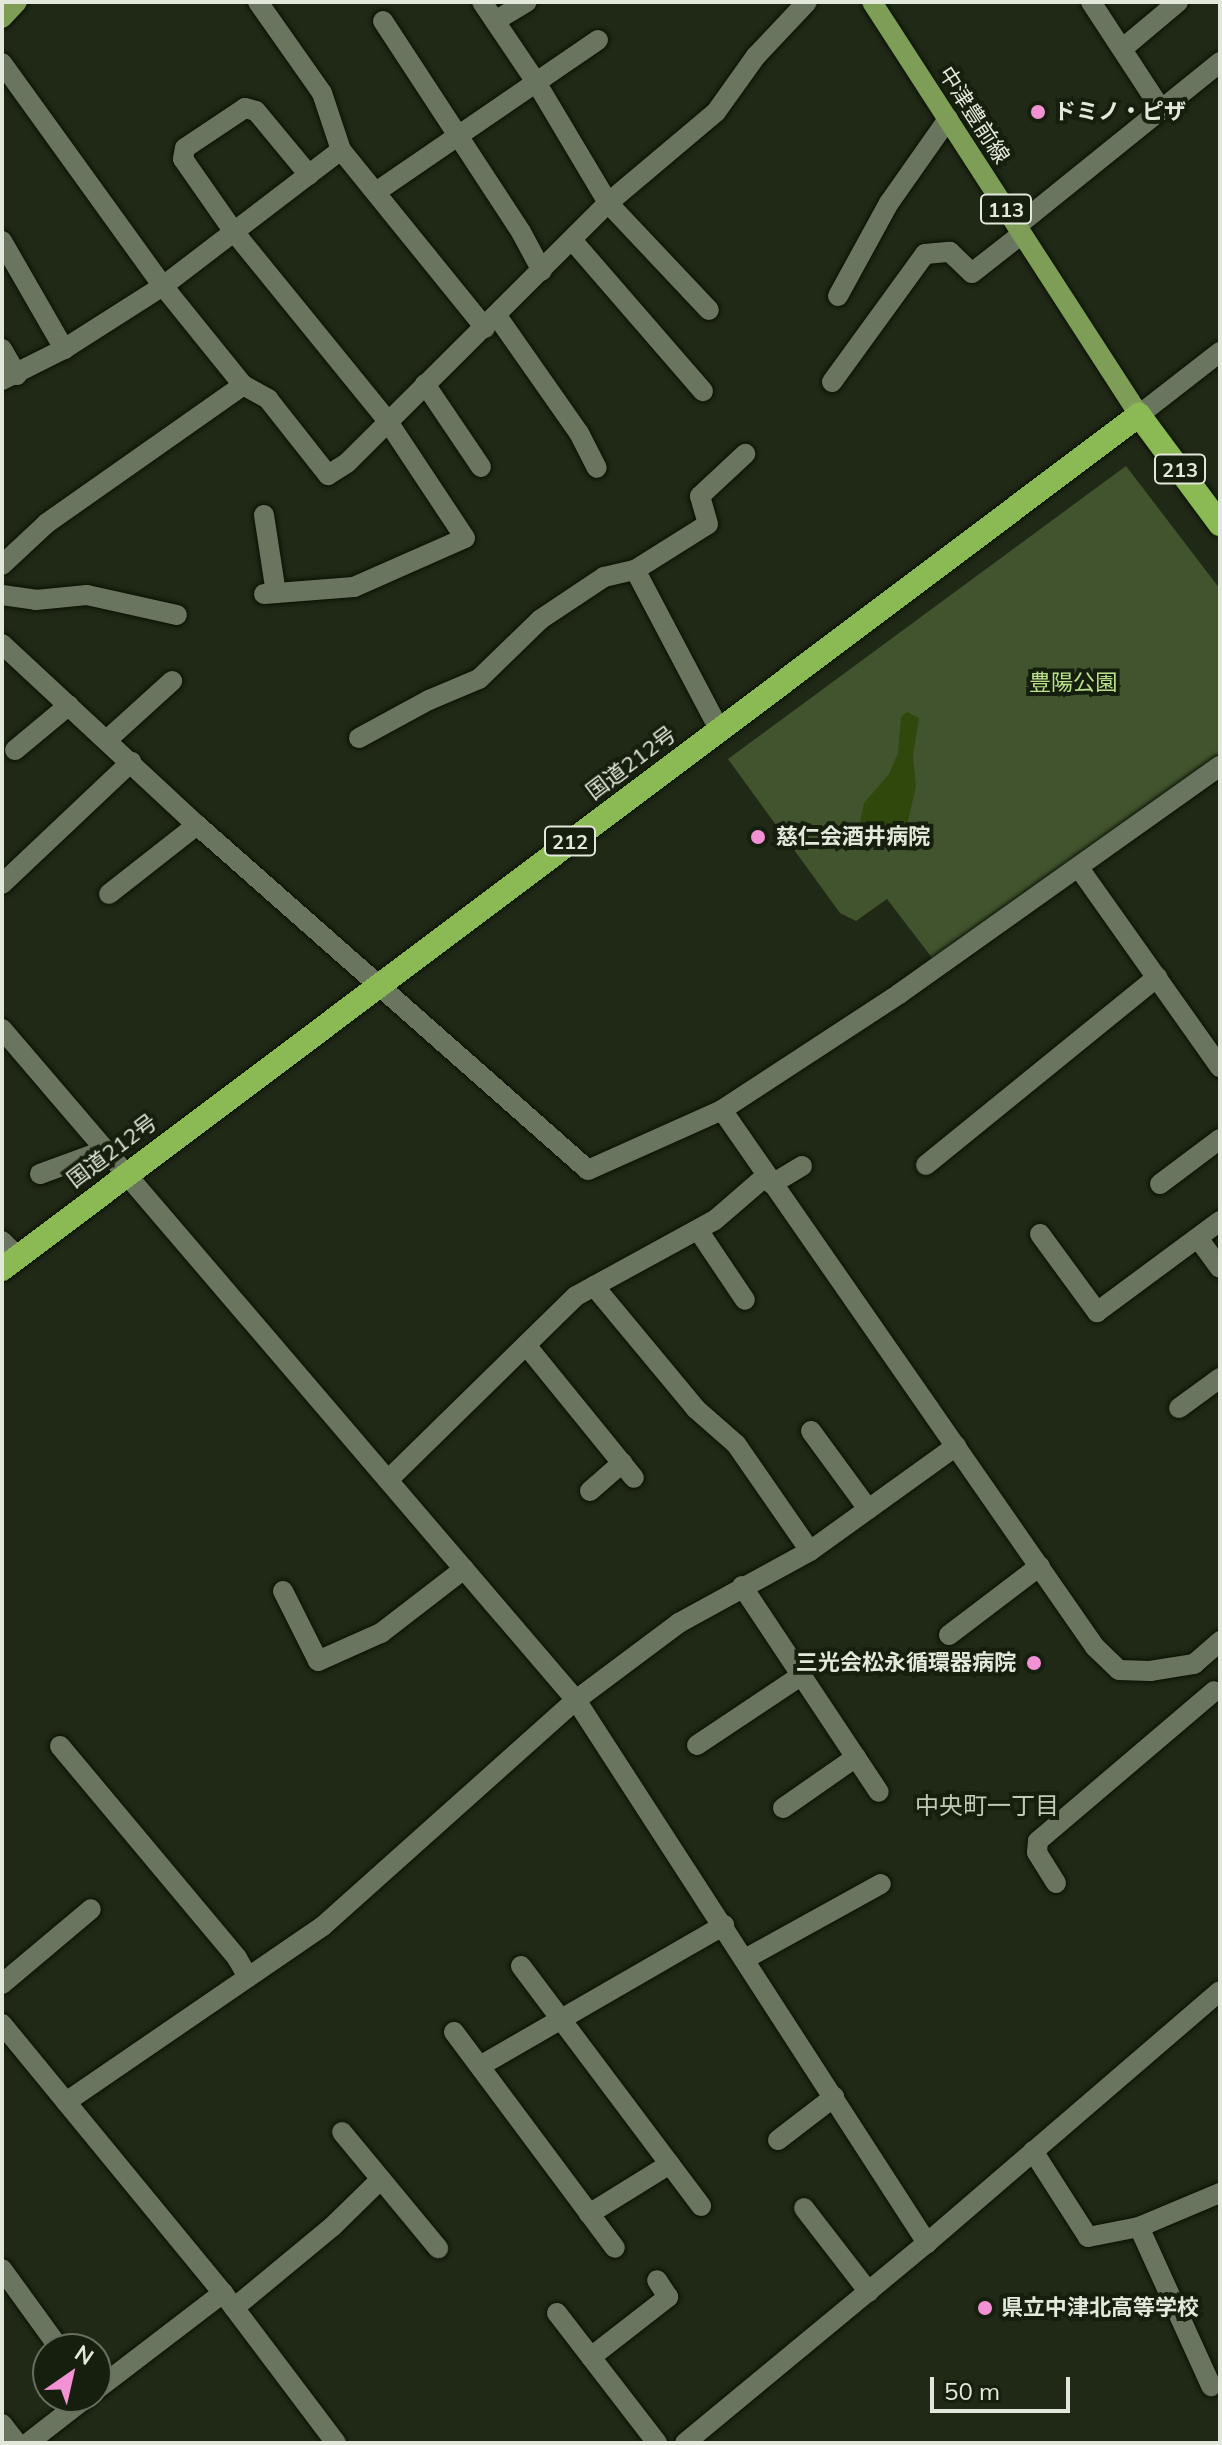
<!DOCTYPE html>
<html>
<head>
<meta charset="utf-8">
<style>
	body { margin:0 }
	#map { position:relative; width:1222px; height:2445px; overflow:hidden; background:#202816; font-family:Mulish,"Noto Sans JP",sans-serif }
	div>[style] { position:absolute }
	.green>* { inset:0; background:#42542e }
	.water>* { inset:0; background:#30480b }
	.roads { filter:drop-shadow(0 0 2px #091102) drop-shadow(0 0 2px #091102) }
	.minor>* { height:20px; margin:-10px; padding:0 10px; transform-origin:10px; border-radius:10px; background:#6a7560 }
	.major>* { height:20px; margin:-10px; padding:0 10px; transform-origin:10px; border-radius:10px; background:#7e9e58 }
	.highway>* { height:24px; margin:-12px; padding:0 12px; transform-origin:12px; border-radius:12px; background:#8bb953 }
	.dots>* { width:22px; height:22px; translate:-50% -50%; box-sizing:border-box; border:4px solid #161f0d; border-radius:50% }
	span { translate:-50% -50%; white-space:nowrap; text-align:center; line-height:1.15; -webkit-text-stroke:8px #161f0d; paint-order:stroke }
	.shield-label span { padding:2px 6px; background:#161f0d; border:2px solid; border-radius:6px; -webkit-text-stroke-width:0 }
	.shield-label { font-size:20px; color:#e2e8dc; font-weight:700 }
	.poi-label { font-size:22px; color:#e2e8dc; font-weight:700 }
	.left { translate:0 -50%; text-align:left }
	.right { translate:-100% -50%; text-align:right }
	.street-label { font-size:22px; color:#e2e8dc }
	.park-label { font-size:22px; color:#b9e18c }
	.neighbourhood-label { font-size:24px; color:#becab3 }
	.frame { position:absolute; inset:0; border:4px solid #e2e8dc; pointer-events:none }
	.north { position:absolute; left:32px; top:2333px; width:80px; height:80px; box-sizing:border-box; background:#161f0d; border:2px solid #686f60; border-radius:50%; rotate:34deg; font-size:22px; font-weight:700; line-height:32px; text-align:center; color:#e2e8dc }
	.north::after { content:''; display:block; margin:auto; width:28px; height:36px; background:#f391d5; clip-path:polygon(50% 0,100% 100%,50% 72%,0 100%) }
	.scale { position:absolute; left:930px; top:2377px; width:140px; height:36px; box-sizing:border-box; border:4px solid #e2e8dc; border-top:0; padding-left:10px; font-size:24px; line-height:28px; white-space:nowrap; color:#e2e8dc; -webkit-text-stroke:6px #161f0d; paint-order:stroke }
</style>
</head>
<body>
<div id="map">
	<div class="green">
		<i style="clip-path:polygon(1126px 466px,1220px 589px,1220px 754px,933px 959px,887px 899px,856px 921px,840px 913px,728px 759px)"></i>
	</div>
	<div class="water">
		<i style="clip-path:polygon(907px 712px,919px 718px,913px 756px,916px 786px,908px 821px,897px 837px,873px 846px,856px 842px,864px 803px,889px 774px,898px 753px,901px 717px)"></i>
	</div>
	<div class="roads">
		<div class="minor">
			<i style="left:258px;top:2px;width:111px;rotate:54.9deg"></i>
			<i style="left:322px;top:93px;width:60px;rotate:71.6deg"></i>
			<i style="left:341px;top:150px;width:229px;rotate:51deg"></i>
			<i style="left:482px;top:2px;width:97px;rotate:56deg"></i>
			<i style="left:536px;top:82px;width:141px;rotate:59.2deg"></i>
			<i style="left:608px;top:203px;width:147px;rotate:46.7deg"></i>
			<i style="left:1091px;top:2px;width:128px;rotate:56.8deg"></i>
			<i style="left:383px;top:21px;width:252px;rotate:56.8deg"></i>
			<i style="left:521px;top:232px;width:44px;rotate:61.7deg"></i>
			<i style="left:495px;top:21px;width:37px;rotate:-31deg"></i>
			<i style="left:1122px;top:49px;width:73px;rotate:-40deg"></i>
			<i style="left:2px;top:63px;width:275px;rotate:54.2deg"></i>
			<i style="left:163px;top:286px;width:127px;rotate:51.1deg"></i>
			<i style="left:243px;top:385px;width:29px;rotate:29deg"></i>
			<i style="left:268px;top:399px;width:97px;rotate:51.7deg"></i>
			<i style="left:328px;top:475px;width:22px;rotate:-32deg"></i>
			<i style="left:347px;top:463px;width:368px;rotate:-44.9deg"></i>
			<i style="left:608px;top:203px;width:141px;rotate:-40.1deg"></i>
			<i style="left:716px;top:112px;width:69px;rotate:-54.5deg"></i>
			<i style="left:756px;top:56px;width:74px;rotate:-46.6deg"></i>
			<i style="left:376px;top:192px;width:269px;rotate:-34.4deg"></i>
			<i style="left:1017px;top:226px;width:261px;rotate:-38.9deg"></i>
			<i style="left:572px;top:240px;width:200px;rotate:49.1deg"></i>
			<i style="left:2px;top:241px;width:125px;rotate:60.1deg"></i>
			<i style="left:838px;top:296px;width:106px;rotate:-61.3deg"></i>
			<i style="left:889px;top:203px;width:103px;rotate:-54.9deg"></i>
			<i style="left:497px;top:316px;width:143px;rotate:55deg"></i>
			<i style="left:579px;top:433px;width:39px;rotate:63deg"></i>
			<i style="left:2px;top:349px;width:30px;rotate:60deg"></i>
			<i style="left:2px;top:380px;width:69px;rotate:-26.6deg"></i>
			<i style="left:64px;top:349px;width:117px;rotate:-32.5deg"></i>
			<i style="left:163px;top:286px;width:224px;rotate:-37.4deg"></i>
			<i style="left:832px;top:382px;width:158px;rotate:-54deg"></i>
			<i style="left:925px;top:254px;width:25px;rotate:-5deg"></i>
			<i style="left:950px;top:252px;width:30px;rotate:44deg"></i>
			<i style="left:972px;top:273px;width:63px;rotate:-38deg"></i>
			<i style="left:425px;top:384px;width:100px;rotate:56deg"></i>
			<i style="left:1139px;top:415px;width:103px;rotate:-37.9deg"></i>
			<i style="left:264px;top:515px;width:79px;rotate:81.3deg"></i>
			<i style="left:2px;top:565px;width:62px;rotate:-43deg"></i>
			<i style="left:47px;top:523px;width:240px;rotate:-35.1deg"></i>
			<i style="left:264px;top:594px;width:90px;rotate:-4.4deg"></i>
			<i style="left:354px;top:587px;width:121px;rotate:-23.8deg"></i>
			<i style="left:465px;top:538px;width:141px;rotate:-123.5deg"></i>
			<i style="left:387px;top:420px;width:242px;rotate:-129.1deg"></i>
			<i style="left:234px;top:232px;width:89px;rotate:-124.9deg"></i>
			<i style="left:183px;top:159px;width:11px;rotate:-80deg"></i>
			<i style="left:185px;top:148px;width:72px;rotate:-33.7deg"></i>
			<i style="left:245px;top:108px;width:11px;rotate:15deg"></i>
			<i style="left:256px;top:111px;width:83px;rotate:50.4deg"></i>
			<i style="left:2px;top:595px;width:34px;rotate:8deg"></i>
			<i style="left:36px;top:600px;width:51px;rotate:-5.6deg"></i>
			<i style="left:87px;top:595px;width:92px;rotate:12.5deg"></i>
			<i style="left:2px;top:644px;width:266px;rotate:42.9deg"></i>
			<i style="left:197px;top:825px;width:521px;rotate:41.42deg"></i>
			<i style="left:588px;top:1170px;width:147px;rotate:-24.1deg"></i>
			<i style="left:722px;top:1110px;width:212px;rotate:-33.2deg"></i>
			<i style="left:899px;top:994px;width:394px;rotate:-35.4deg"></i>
			<i style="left:719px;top:729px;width:180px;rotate:-117.8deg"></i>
			<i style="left:635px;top:570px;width:86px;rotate:-32.2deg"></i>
			<i style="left:708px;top:524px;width:29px;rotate:-106deg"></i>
			<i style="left:700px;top:496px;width:62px;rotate:-43deg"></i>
			<i style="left:359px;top:738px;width:80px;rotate:-28.5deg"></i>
			<i style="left:429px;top:700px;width:54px;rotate:-22.8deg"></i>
			<i style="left:479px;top:679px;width:86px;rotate:-44.1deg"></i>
			<i style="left:541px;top:619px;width:76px;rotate:-33.7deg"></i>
			<i style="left:604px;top:577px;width:32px;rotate:-13deg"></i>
			<i style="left:107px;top:740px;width:88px;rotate:-42.2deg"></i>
			<i style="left:15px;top:750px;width:70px;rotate:-39.8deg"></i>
			<i style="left:1079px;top:868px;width:244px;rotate:54.7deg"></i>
			<i style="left:2px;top:884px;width:178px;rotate:-43.4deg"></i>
			<i style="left:109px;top:894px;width:112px;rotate:-38.1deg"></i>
			<i style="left:2px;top:1029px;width:883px;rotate:49.46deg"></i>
			<i style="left:576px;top:1700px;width:647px;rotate:57.12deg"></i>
			<i style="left:722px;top:1110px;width:654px;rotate:55.22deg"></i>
			<i style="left:1095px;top:1647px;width:33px;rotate:44deg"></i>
			<i style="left:1119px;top:1670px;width:31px;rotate:2deg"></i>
			<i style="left:1150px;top:1671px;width:45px;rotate:-9deg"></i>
			<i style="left:1194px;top:1664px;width:35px;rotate:-41deg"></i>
			<i style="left:926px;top:1165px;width:298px;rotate:-39.1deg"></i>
			<i style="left:40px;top:1174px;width:67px;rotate:-20.1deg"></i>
			<i style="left:772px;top:1184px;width:35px;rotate:-31deg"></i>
			<i style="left:1160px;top:1184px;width:75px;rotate:-36.9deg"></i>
			<i style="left:698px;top:1230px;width:84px;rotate:56.1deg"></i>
			<i style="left:1040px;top:1234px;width:97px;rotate:53.8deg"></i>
			<i style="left:1097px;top:1312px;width:153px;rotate:-36.5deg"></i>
			<i style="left:1198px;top:1238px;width:37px;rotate:54deg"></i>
			<i style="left:2px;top:1241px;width:23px;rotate:45deg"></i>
			<i style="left:594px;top:1286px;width:160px;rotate:50.3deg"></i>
			<i style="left:696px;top:1409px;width:53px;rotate:41.2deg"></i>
			<i style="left:736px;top:1444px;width:130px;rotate:55.3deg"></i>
			<i style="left:526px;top:1345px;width:171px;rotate:50.9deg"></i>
			<i style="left:1179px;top:1408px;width:51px;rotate:-36.2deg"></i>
			<i style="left:811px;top:1431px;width:97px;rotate:53.8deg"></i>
			<i style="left:388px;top:1480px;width:263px;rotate:-44.4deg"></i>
			<i style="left:576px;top:1296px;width:158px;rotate:-28.7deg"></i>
			<i style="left:715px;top:1220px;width:67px;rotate:-40.8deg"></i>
			<i style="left:590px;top:1491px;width:43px;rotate:-41.2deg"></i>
			<i style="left:742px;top:1586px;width:247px;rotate:56.4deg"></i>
			<i style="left:283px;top:1591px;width:78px;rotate:63.4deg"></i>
			<i style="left:318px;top:1661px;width:69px;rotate:-24deg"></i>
			<i style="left:381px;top:1633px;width:105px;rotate:-37.6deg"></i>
			<i style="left:949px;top:1635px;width:114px;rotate:-37.2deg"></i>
			<i style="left:697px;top:1745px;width:126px;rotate:-33.7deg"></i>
			<i style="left:60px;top:1746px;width:276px;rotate:50.1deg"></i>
			<i style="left:237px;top:1958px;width:22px;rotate:60deg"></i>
			<i style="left:783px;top:1808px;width:89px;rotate:-34.9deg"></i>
			<i style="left:1056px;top:1883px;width:36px;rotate:-122deg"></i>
			<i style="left:1037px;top:1852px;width:11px;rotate:-85deg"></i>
			<i style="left:1038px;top:1841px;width:231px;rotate:-40.4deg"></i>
			<i style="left:745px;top:1959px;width:155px;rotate:-28.9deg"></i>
			<i style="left:521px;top:1966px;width:300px;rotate:53.1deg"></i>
			<i style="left:2px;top:1984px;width:116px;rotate:-40.1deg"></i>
			<i style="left:2px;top:2024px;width:348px;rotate:50.6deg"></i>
			<i style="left:223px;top:2293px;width:188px;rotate:53deg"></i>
			<i style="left:454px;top:2032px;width:269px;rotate:53.3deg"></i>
			<i style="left:480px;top:2066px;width:282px;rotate:-30deg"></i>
			<i style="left:66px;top:2102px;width:311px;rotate:-34.4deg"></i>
			<i style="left:323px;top:1926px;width:339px;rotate:-41.8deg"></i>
			<i style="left:576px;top:1700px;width:129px;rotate:-36.8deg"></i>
			<i style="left:679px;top:1623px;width:149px;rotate:-28.8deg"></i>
			<i style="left:810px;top:1551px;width:180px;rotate:-35.7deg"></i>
			<i style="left:342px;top:2132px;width:151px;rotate:50.4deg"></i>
			<i style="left:778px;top:2140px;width:71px;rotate:-37.5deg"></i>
			<i style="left:1033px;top:2151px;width:102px;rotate:57.4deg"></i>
			<i style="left:1088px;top:2237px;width:52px;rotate:-11.1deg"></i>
			<i style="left:1139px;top:2227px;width:88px;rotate:-22.8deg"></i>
			<i style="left:804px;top:2208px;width:106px;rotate:52.3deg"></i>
			<i style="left:589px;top:2214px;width:95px;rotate:-31.7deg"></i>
			<i style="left:1139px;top:2227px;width:175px;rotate:65.6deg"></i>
			<i style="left:2px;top:2269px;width:99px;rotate:54.1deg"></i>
			<i style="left:234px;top:2308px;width:127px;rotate:-39.6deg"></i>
			<i style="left:332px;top:2227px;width:67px;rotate:-44.4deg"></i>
			<i style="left:557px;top:2313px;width:164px;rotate:52.4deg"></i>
			<i style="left:591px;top:2357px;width:98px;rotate:-37.9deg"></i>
			<i style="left:668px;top:2297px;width:20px;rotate:-123deg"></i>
			<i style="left:96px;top:2390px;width:160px;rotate:-37.4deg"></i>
			<i style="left:2px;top:2424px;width:24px;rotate:52deg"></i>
			<i style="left:28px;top:2443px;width:75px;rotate:-37.9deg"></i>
			<i style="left:685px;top:2443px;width:314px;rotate:-39.6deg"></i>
			<i style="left:927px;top:2243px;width:386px;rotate:-40.7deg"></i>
		</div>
		<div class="major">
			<i style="left:872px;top:2px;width:492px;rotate:57.1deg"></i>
			<i style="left:2px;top:18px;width:22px;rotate:-47deg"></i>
		</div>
		<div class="highway">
			<i style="left:2px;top:1269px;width:1422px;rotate:-36.91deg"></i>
			<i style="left:1139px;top:415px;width:136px;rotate:53.4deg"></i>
		</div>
	</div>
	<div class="dots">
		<i style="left:1038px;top:112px;background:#f391d5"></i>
		<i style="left:758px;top:837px;background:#f391d5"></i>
		<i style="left:1034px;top:1663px;background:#f391d5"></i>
		<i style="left:985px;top:2308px;background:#f391d5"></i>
	</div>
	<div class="shield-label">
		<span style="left:1006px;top:209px">113</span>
		<span style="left:1180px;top:469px">213</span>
		<span style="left:570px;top:841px">212</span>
	</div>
	<div class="poi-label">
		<span class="left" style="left:1054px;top:112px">ドミノ・ピザ</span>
		<span class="left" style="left:776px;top:837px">慈仁会酒井病院</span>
		<span class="right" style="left:1016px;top:1663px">三光会松永循環器病院</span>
		<span class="left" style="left:1001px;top:2308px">県立中津北高等学校</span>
	</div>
	<div class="street-label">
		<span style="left:974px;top:115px;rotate:57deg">中津豊前線</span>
		<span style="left:631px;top:763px;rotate:-37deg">国道212号</span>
		<span style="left:112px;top:1151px;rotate:-37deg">国道212号</span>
	</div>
	<div class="park-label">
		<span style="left:1073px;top:683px">豊陽公園</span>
	</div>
	<div class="neighbourhood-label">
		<span style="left:987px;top:1806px">中央町一丁目</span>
	</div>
	<div class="frame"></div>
	<div class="north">N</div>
	<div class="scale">50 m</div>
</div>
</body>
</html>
